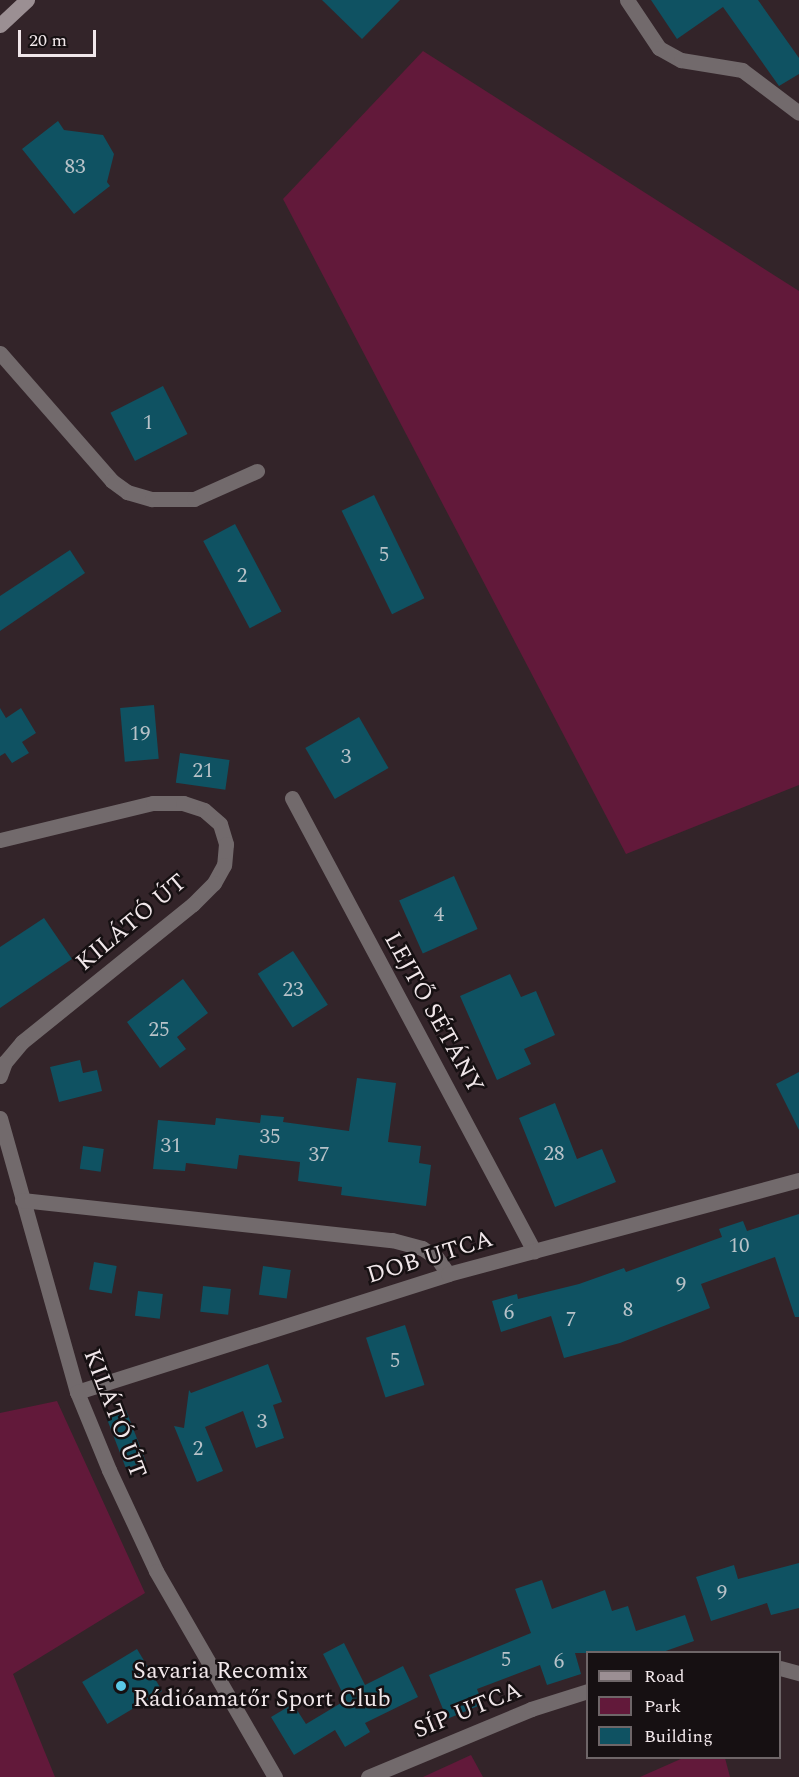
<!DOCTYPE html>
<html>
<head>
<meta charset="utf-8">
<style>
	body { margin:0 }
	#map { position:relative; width:799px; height:1777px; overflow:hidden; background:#332429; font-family:Spectral,serif }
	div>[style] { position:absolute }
	.green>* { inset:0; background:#62193a }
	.building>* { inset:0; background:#0f5262; transform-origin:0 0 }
	.street>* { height:15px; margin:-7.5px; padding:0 7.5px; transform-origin:7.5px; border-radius:7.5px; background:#726a6c }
	.secondary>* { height:15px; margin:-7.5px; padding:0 7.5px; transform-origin:7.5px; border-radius:7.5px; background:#9b8f93 }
	.dots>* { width:16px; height:16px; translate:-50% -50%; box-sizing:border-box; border:3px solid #161012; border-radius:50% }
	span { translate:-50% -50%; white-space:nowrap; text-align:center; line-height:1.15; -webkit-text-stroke:5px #161012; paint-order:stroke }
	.number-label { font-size:21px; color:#b8c2c8 }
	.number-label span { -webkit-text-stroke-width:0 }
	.street-label { font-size:24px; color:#f1e7ea }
	.poi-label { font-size:24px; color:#f1e7ea }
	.left { translate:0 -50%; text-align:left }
	.legend { position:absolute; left:586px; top:1651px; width:195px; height:108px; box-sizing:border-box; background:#161012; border:2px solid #6e6668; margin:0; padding:8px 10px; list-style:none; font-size:18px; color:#f1e7ea }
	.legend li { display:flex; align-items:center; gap:12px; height:30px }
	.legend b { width:30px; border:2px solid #6e6668 }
	.scale { position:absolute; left:18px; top:30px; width:78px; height:27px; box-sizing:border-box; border:3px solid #f1e7ea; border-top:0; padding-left:8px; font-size:18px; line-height:21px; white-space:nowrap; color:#f1e7ea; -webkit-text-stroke:4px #161012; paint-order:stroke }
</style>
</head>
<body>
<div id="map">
	<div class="green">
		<i style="clip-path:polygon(423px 51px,799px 291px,799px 785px,626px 854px,283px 199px)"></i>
		<i style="clip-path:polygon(57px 1401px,145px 1593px,13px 1674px,55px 1777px,0 1777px,0 1413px)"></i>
		<i style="clip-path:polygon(471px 1755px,483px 1777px,423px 1777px)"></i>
		<i style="clip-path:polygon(683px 1758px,725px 1758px,730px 1777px,640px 1777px)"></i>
	</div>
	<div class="building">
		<i style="clip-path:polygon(322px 0,400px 0,362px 39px)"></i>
		<i style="clip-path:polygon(651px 0,758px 0,799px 58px,799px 74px,779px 86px,723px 7px,677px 39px)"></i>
		<i style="clip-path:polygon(58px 121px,64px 130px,103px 135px,114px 154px,107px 182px,110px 186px,74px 214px,22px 149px)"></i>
		<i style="left:163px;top:386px;width:54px;height:59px;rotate:63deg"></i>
		<i style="left:374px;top:495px;width:115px;height:36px;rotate:64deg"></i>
		<i style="left:235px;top:524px;width:99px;height:36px;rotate:62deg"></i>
		<i style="clip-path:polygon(70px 550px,85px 573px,0 631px,0 596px)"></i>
		<i style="left:154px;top:705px;width:54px;height:34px;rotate:85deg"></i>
		<i style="clip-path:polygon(0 708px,6px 718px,21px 708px,36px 733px,22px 742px,29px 753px,12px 763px,5px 753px,0 756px)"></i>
		<i style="left:359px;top:717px;width:59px;height:62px;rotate:60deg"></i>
		<i style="left:180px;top:753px;width:50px;height:30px;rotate:8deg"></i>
		<i style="left:454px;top:876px;width:58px;height:60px;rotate:66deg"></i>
		<i style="clip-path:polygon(44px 918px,72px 959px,0 1008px,0 947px)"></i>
		<i style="left:293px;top:951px;width:64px;height:42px;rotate:57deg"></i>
		<i style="clip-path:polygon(510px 974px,521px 997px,536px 991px,555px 1035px,524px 1049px,531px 1064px,497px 1080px,460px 996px)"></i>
		<i style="clip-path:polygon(183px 979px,208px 1013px,177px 1037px,186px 1049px,160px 1068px,127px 1022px)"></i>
		<i style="clip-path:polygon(80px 1060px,83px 1073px,97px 1070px,102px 1091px,59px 1102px,50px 1067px)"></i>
		<i style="clip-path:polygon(799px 1072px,799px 1130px,776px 1084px)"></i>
		<i style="clip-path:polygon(357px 1078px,396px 1083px,388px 1142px,421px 1146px,419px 1163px,431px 1165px,426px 1206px,341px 1195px,342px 1187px,298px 1181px,300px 1162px,239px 1155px,237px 1169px,186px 1163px,185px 1171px,153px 1169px,158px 1120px,215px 1125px,216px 1118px,260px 1123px,261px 1115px,284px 1117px,283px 1122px,349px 1131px)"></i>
		<i style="clip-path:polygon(555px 1103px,577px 1159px,602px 1149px,616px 1182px,555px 1207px,519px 1118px)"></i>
		<i style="left:83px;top:1146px;width:21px;height:23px;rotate:8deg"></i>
		<i style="clip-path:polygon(799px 1214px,799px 1317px,795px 1317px,775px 1257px,701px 1284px,710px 1308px,620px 1343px,564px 1358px,551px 1316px,501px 1332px,492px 1301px,517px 1294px,518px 1299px,579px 1284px,624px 1268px,626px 1272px,722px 1237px,719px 1229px,743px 1221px,747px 1231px)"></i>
		<i style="left:94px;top:1262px;width:23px;height:28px;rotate:10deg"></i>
		<i style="left:263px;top:1266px;width:28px;height:29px;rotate:8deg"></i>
		<i style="left:203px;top:1286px;width:28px;height:26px;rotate:6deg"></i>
		<i style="left:138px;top:1291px;width:25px;height:25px;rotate:7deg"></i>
		<i style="left:405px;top:1325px;width:63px;height:41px;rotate:72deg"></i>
		<i style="clip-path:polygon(268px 1364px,282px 1402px,273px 1405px,284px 1438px,256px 1448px,243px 1411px,205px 1427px,223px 1471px,197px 1482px,174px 1426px,184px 1428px,189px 1390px,191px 1393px)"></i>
		<i style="left:126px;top:1410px;width:55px;height:21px;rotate:69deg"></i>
		<i style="clip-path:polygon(799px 1563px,799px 1608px,771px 1615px,767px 1603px,711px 1621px,696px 1577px,734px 1565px,738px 1579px)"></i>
		<i style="clip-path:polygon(542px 1580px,552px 1609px,605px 1590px,612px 1611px,628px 1606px,636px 1631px,685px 1615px,694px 1641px,660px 1653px,575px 1653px,581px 1674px,547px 1685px,540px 1665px,477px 1689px,483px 1704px,447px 1719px,429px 1675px,531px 1633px,515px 1589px)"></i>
		<i style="clip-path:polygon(344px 1643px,365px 1685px,403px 1666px,418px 1697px,365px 1723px,370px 1732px,345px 1747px,335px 1730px,294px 1755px,271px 1717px,293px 1704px,306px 1724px,346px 1700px,323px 1654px)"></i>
		<i style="left:137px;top:1649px;width:49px;height:64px;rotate:59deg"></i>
	</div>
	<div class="street">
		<i style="left:627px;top:0;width:58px;rotate:56.3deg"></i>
		<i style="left:659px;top:48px;width:25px;rotate:29deg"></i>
		<i style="left:681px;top:60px;width:62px;rotate:9.3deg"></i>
		<i style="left:742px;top:70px;width:71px;rotate:37deg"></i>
		<i style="left:0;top:353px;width:170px;rotate:48.8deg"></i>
		<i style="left:112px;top:481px;width:19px;rotate:36deg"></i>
		<i style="left:127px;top:492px;width:26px;rotate:16deg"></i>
		<i style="left:152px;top:499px;width:42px"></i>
		<i style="left:194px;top:499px;width:69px;rotate:-24deg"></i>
		<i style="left:292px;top:798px;width:514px;rotate:61.89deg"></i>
		<i style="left:0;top:840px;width:157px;rotate:-13.6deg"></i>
		<i style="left:153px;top:803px;width:30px"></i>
		<i style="left:183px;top:803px;width:22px;rotate:18deg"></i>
		<i style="left:204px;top:810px;width:21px;rotate:41deg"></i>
		<i style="left:220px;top:824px;width:21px;rotate:73deg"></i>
		<i style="left:226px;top:844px;width:21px;rotate:95deg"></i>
		<i style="left:224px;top:865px;width:21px;rotate:119deg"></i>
		<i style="left:214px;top:883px;width:30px;rotate:135deg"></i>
		<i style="left:193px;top:904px;width:220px;rotate:141.1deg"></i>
		<i style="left:22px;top:1042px;width:26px;rotate:130deg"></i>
		<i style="left:5px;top:1062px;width:15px;rotate:110deg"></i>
		<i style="left:0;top:1118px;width:285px;rotate:74.3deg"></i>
		<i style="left:77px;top:1392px;width:84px;rotate:67.7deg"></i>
		<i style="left:109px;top:1470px;width:111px;rotate:65deg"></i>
		<i style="left:156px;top:1571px;width:238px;rotate:60deg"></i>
		<i style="left:22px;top:1200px;width:372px;rotate:6.2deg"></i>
		<i style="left:392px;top:1240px;width:31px;rotate:15deg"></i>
		<i style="left:422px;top:1248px;width:18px;rotate:34deg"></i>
		<i style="left:437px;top:1258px;width:19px;rotate:55deg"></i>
		<i style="left:77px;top:1392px;width:389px;rotate:-17.6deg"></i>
		<i style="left:448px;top:1274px;width:363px;rotate:-15deg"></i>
		<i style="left:780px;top:1668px;width:20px;rotate:15deg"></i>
		<i style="left:368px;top:1777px;width:177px;rotate:-22.6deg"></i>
		<i style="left:531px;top:1709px;width:60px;rotate:-17.5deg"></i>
	</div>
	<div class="secondary">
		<i style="left:0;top:25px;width:37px;rotate:-43deg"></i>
	</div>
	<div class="dots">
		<i style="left:121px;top:1686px;background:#5ac8e5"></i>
	</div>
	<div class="number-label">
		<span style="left:75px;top:167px">83</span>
		<span style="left:148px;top:423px">1</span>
		<span style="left:384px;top:555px">5</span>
		<span style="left:242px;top:576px">2</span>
		<span style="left:140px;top:734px">19</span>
		<span style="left:346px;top:757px">3</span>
		<span style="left:203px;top:771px">21</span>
		<span style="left:439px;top:915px">4</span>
		<span style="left:293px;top:990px">23</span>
		<span style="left:159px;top:1030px">25</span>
		<span style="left:270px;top:1137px">35</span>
		<span style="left:171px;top:1146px">31</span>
		<span style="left:554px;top:1154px">28</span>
		<span style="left:319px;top:1155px">37</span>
		<span style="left:739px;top:1246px">10</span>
		<span style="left:681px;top:1285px">9</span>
		<span style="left:628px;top:1310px">8</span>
		<span style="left:509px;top:1313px">6</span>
		<span style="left:571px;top:1320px">7</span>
		<span style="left:395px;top:1361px">5</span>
		<span style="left:262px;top:1422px">3</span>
		<span style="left:198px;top:1449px">2</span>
		<span style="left:722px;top:1593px">9</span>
		<span style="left:506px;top:1660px">5</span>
		<span style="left:559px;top:1662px">6</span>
	</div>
	<div class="street-label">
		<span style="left:132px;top:923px;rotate:-40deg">KILÁTÓ ÚT</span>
		<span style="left:433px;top:1013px;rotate:61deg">LEJTŐ SÉTÁNY</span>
		<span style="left:430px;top:1258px;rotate:-17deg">DOB UTCA</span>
		<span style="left:114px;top:1414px;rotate:69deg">KILÁTÓ ÚT</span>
		<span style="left:468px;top:1711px;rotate:-22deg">SÍP UTCA</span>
	</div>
	<div class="poi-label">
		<span class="left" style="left:133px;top:1686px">Savaria Recomix<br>Rádióamatőr Sport Club</span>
	</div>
	<ul class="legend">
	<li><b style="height:8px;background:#9b8f93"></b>Road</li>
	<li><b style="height:16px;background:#62193a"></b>Park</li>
	<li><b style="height:16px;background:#0f5262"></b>Building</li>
	</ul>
	<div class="scale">20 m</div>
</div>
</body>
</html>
